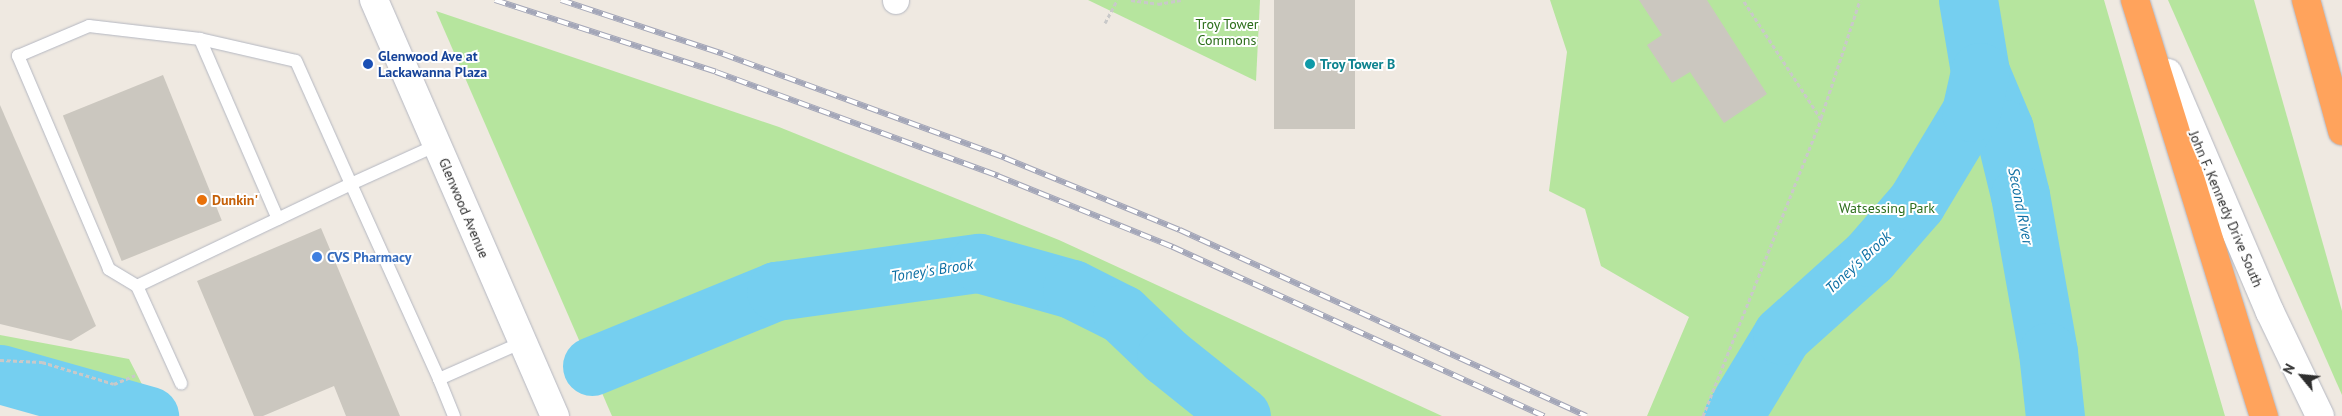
<!DOCTYPE html>
<html>
<head>
<meta charset="utf-8">
<style>
	body { margin:0 }
	#map { position:relative; width:2342px; height:416px; overflow:hidden; background:#efe9e1; font-family:"PT Sans",sans-serif }
	div>[style] { position:absolute }
	.green>* { inset:0; background:#b6e59e }
	.river>* { height:59px; margin:-29.5px; padding:0 29.5px; transform-origin:29.5px; border-radius:29.5px; background:#75cff0 }
	.building>* { inset:0; background:#cbc7bf; transform-origin:0 0 }
	.path>* { height:3px; margin-top:-1.5px; transform-origin:0; background:repeating-linear-gradient(90deg,#c9c9c9 0 4px,transparent 0 6.5px) }
	.roads { filter:drop-shadow(0 0 1px #b4b7c1) drop-shadow(0 0 1px #b4b7c1) }
	.service>* { height:12px; margin:-6px; padding:0 6px; transform-origin:6px; border-radius:6px; background:#fff }
	.minor>* { height:26px; margin:-13px; padding:0 13px; transform-origin:13px; border-radius:13px; background:#fff }
	.tertiary>* { height:28px; margin:-14px; padding:0 14px; transform-origin:14px; border-radius:14px; background:#fff }
	.secondary>* { height:28px; margin:-14px; padding:0 14px; transform-origin:14px; border-radius:14px; background:#fff }
	.motorway>* { height:28px; margin:-14px; padding:0 14px; transform-origin:14px; border-radius:14px; background:#ffa35c }
	.rail>* { height:5.5px; margin-top:-2.75px; transform-origin:0; background:repeating-linear-gradient(90deg,#fff 0 11px,#a3a6b8 0 22px); box-sizing:border-box; border-block:1px solid #a3a6b8 }
	.dots>* { width:14px; height:14px; translate:-50% -50%; box-sizing:border-box; border:2px solid #fff; border-radius:50% }
	span { translate:-50% -50%; white-space:nowrap; text-align:center; line-height:1.15; -webkit-text-stroke:4px #fff; paint-order:stroke }
	.park-label { font-size:14px; color:#2c6e1b }
	.transit-label { font-size:14px; color:#164399; font-weight:700 }
	.left { translate:0 -50%; text-align:left }
	.culture-label { font-size:14px; color:#0d838f; font-weight:700 }
	.food-label { font-size:14px; color:#c56008; font-weight:700 }
	.street-label { font-size:14px; color:#2e2e2e }
	.shop-label { font-size:14px; color:#366cbe; font-weight:700 }
	.water-label { font-size:15px; color:#0d6fa3; font-style:italic }
	.north { position:absolute; left:2277px; top:351px; width:50px; height:50px; -webkit-text-stroke:4px #fff; paint-order:stroke; rotate:298deg; font-size:14px; font-weight:700; line-height:20px; text-align:center; color:#2e2e2e }
	.north::after { content:''; display:block; margin:auto; width:18px; height:22px; background:#2e2e2e; clip-path:polygon(50% 0,100% 100%,50% 72%,0 100%) }
</style>
</head>
<body>
<div id="map">
	<div class="green">
		<i style="clip-path:polygon(1088px 0,1260px 0,1256px 81px)"></i>
		<i style="clip-path:polygon(1550px 0,2104px 0,2225px 416px,1647px 416px,1689px 317px,1601px 266px,1585px 209px,1549px 191px,1567px 52px)"></i>
		<i style="clip-path:polygon(2168px 0,2254px 0,2342px 311px,2342px 395px)"></i>
		<i style="clip-path:polygon(436px 11px,779px 127px,1059px 240px,1442px 416px,612px 416px)"></i>
		<i style="clip-path:polygon(0 335px,129px 359px,149px 398px,177px 416px,56px 416px,0 403px)"></i>
	</div>
	<div class="river">
		<i style="left:1968px;top:0;width:73px;rotate:80.5deg"></i>
		<i style="left:1980px;top:72px;width:62px;rotate:67.2deg"></i>
		<i style="left:2004px;top:129px;width:68px;rotate:76.4deg"></i>
		<i style="left:2020px;top:195px;width:159px;rotate:79.9deg"></i>
		<i style="left:2048px;top:352px;width:64px;rotate:83.8deg"></i>
		<i style="left:592px;top:366px;width:199px;rotate:-22.2deg"></i>
		<i style="left:776px;top:291px;width:205px;rotate:-7.9deg"></i>
		<i style="left:979px;top:263px;width:97px;rotate:15.6deg"></i>
		<i style="left:1072px;top:289px;width:56px;rotate:26.6deg"></i>
		<i style="left:1122px;top:314px;width:61px;rotate:43.7deg"></i>
		<i style="left:1166px;top:356px;width:96px;rotate:38.7deg"></i>
		<i style="left:0;top:374px;width:155px;rotate:15.7deg"></i>
		<i style="left:1733px;top:416px;width:95px;rotate:-58.8deg"></i>
		<i style="left:1782px;top:335px;width:117px;rotate:-41.9deg"></i>
		<i style="left:1869px;top:257px;width:72px;rotate:-49deg"></i>
		<i style="left:1916px;top:203px;width:106px;rotate:-58.9deg"></i>
		<i style="left:1971px;top:112px;width:41px;rotate:-77.3deg"></i>
	</div>
	<div class="building">
		<i style="left:1274px;top:0;width:81px;height:129px"></i>
		<i style="clip-path:polygon(1639px 0,1707px 0,1767px 94px,1724px 123px,1690px 72px,1672px 83px,1647px 45px,1662px 35px)"></i>
		<i style="left:163px;top:75px;width:157px;height:108px;rotate:68deg"></i>
		<i style="clip-path:polygon(0 105px,96px 326px,71px 341px,0 324px)"></i>
		<i style="clip-path:polygon(321px 228px,400px 416px,346px 416px,334px 386px,263px 416px,254px 416px,197px 281px)"></i>
	</div>
	<div class="path">
		<i style="left:1131px;top:0;width:27px;rotate:8deg"></i>
		<i style="left:1158px;top:4px;width:23px;rotate:-10deg"></i>
		<i style="left:1105px;top:23px;width:26px;rotate:-62deg"></i>
		<i style="left:1821px;top:118px;width:124px;rotate:-71.7deg"></i>
		<i style="left:0;top:360px;width:42px;rotate:2.7deg"></i>
		<i style="left:42px;top:362px;width:75px;rotate:17deg"></i>
		<i style="left:114px;top:384px;width:23px;rotate:-23deg"></i>
		<i style="left:1703px;top:416px;width:320px;rotate:-68.3deg"></i>
		<i style="left:1821px;top:119px;width:142px;rotate:-123.2deg"></i>
	</div>
	<div class="roads">
		<div class="service">
			<i style="left:200px;top:39px;width:196px;rotate:66.6deg"></i>
			<i style="left:437px;top:145px;width:94px;rotate:155.6deg"></i>
			<i style="left:351px;top:184px;width:237px;rotate:154.5deg"></i>
			<i style="left:137px;top:286px;width:33px;rotate:-149deg"></i>
			<i style="left:109px;top:269px;width:232px;rotate:-113.1deg"></i>
			<i style="left:18px;top:56px;width:77px;rotate:-22.9deg"></i>
			<i style="left:89px;top:26px;width:112px;rotate:6.7deg"></i>
			<i style="left:200px;top:39px;width:98px;rotate:12.9deg"></i>
			<i style="left:296px;top:61px;width:135px;rotate:65.9deg"></i>
			<i style="left:351px;top:184px;width:214px;rotate:65.7deg"></i>
			<i style="left:439px;top:379px;width:40px;rotate:68deg"></i>
			<i style="left:137px;top:286px;width:107px;rotate:65.6deg"></i>
			<i style="left:439px;top:379px;width:92px;rotate:-23.8deg"></i>
		</div>
		<div class="minor">
			<i style="left:896px;top:0;width:1px;rotate:90deg"></i>
		</div>
		<div class="tertiary">
			<i style="left:374px;top:0;width:454px;rotate:66.5deg"></i>
		</div>
		<div class="secondary">
			<i style="left:2168px;top:73px;width:260px;rotate:66.9deg"></i>
			<i style="left:2270px;top:312px;width:115px;rotate:64.3deg"></i>
		</div>
		<div class="motorway">
			<i style="left:2135px;top:0;width:436px;rotate:72.8deg"></i>
			<i style="left:2306px;top:0;width:136px;rotate:74.6deg"></i>
		</div>
	</div>
	<div class="rail">
		<i style="left:495px;top:0;width:232px;rotate:18deg"></i>
		<i style="left:716px;top:72px;width:301px;rotate:20.2deg"></i>
		<i style="left:998px;top:176px;width:189px;rotate:22.1deg"></i>
		<i style="left:1173px;top:247px;width:408px;rotate:24.5deg"></i>
		<i style="left:561px;top:0;width:171px;rotate:18.4deg"></i>
		<i style="left:723px;top:54px;width:301px;rotate:20.2deg"></i>
		<i style="left:1005px;top:158px;width:189px;rotate:22.4deg"></i>
		<i style="left:1180px;top:230px;width:447px;rotate:24.6deg"></i>
	</div>
	<div class="dots">
		<i style="left:368px;top:64px;background:#1a4fb4"></i>
		<i style="left:1310px;top:64px;background:#0f9aa8"></i>
		<i style="left:202px;top:200px;background:#e8710a"></i>
		<i style="left:317px;top:257px;background:#3f7fe0"></i>
	</div>
	<div class="park-label">
		<span style="left:1227px;top:32px">Troy Tower<br>Commons</span>
		<span style="left:1887px;top:208px">Watsessing Park</span>
	</div>
	<div class="transit-label">
		<span class="left" style="left:378px;top:64px">Glenwood Ave at<br>Lackawanna Plaza</span>
	</div>
	<div class="culture-label">
		<span class="left" style="left:1320px;top:64px">Troy Tower B</span>
	</div>
	<div class="food-label">
		<span class="left" style="left:212px;top:200px">Dunkin'</span>
	</div>
	<div class="street-label">
		<span style="left:464px;top:208px;rotate:67deg">Glenwood Avenue</span>
		<span style="left:2226px;top:209px;rotate:67deg">John F. Kennedy Drive South</span>
	</div>
	<div class="shop-label">
		<span class="left" style="left:327px;top:257px">CVS Pharmacy</span>
	</div>
	<div class="water-label">
		<span style="left:2021px;top:206px;rotate:79deg">Second River</span>
		<span style="left:1858px;top:262px;rotate:-43deg">Toney's Brook</span>
		<span style="left:932px;top:270px;rotate:-9deg">Toney's Brook</span>
	</div>
	<div class="north">N</div>
</div>
</body>
</html>
